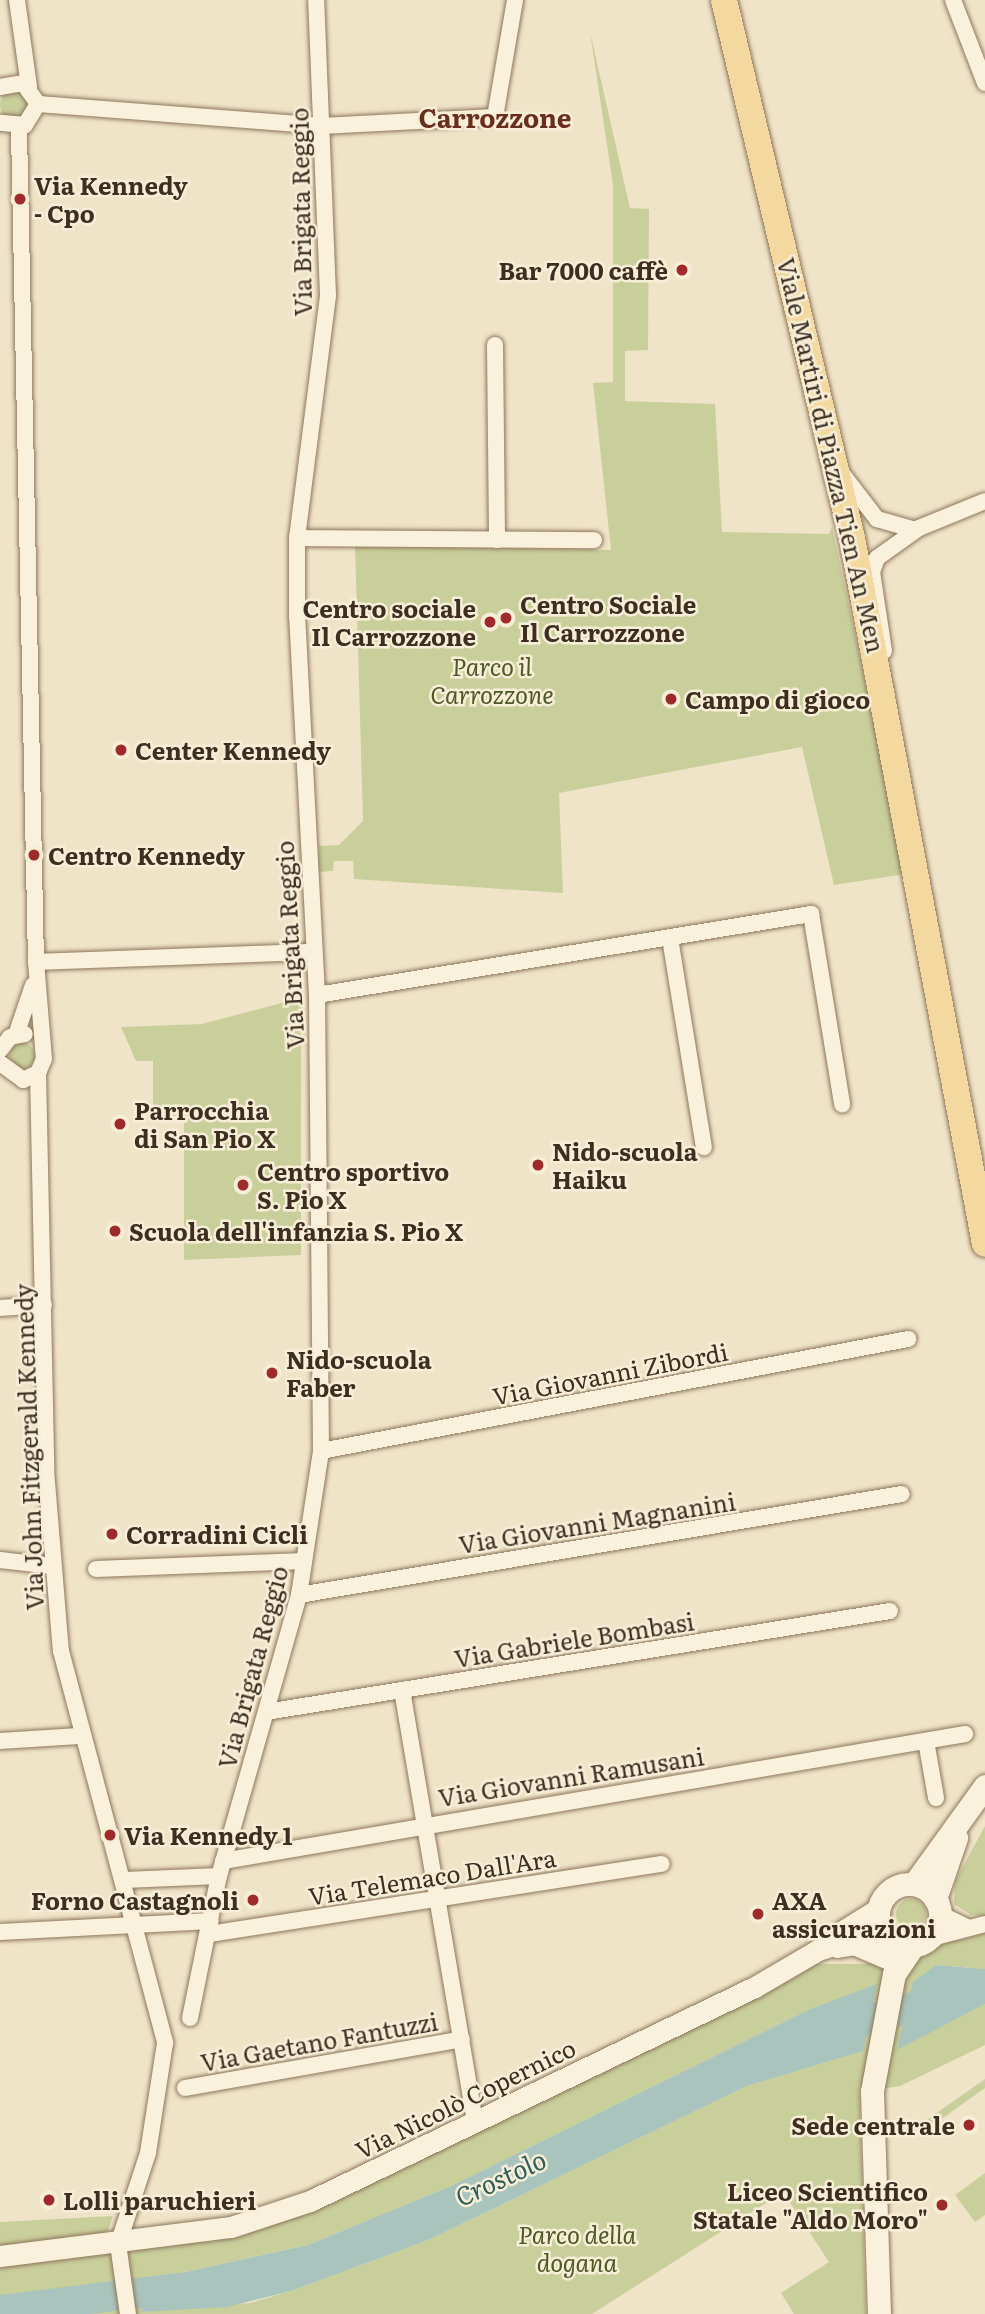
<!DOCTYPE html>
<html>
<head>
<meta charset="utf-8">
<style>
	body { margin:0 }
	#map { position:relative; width:985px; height:2314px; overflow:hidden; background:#f0e4c8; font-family:Literata,serif }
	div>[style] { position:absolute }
	.green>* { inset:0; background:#c9cf9b }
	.round { border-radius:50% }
	.water>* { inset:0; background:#a9c4bc }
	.river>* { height:30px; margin:-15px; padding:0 15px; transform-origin:15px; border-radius:15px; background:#a9c4bc }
	.roads { filter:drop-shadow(0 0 2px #8d765c) drop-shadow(0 0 2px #8d765c) }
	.minor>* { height:16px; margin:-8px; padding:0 8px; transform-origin:8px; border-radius:8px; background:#faf1dc }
	.tertiary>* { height:21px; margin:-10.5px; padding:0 10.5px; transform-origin:10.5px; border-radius:10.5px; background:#faf1dc }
	.secondary>* { height:23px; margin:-11.5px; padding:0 11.5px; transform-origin:11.5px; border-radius:11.5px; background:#faf1dc }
	.secondary>.ring { margin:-11.5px; padding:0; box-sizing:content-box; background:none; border:23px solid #faf1dc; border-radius:50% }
	.primary>* { height:26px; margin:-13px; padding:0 13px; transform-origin:13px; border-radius:13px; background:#f3d9a0 }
	.dots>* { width:19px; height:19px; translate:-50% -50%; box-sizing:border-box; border:4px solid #f7eed8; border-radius:50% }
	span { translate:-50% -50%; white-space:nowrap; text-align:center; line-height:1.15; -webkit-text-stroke:5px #f7eed8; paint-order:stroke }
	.poi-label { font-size:24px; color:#3d2e20; font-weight:700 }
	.left { translate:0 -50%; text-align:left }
	.right { translate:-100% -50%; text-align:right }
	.street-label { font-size:24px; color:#3d2e20 }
	.park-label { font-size:24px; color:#4d5a26; font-style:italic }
	.neighbourhood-label { font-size:26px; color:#6b2e1e; font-weight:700 }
	.water-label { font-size:26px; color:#2f5d5a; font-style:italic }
</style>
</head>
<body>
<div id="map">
	<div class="green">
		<i style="clip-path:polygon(590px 32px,630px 208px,649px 209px,648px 350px,625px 351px,625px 401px,715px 404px,722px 532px,829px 534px,832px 527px,906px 874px,834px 885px,802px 747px,559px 793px,563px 893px,354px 879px,353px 861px,334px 861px,333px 871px,318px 872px,319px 846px,339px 845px,363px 821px,355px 545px,611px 550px,593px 383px,613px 382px,613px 185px)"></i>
		<i class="round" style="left:0;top:91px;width:28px;height:28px"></i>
		<i style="clip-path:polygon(301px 998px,301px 1255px,184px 1260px,184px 1115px,153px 1118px,153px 1061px,136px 1061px,121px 1027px,202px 1024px)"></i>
		<i class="round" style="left:9px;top:1043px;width:26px;height:26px"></i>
		<i style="clip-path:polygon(985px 1826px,985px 1916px,971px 1915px,954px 1904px,955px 1881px)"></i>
		<i class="round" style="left:896px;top:1899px;width:30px;height:30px"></i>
		<i style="clip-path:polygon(evenodd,985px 1933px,985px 1969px,936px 1965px,897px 2049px,985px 2004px,985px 2045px,900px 2086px,862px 2092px,859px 2084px,866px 2314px,794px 2314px,781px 2293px,829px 2262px,783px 2192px,592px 2314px,52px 2314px,114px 2307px,112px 2285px,0 2298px,0 2256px,231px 2227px,794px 1964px,864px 1964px,985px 1933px,877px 1985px,862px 2051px,747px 2086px,426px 2241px,291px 2291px,250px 2303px,142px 2312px,139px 2282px,308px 2245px,451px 2186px,810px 2009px,877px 1985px)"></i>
		<i style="clip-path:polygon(985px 2079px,985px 2088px,922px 2133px,918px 2126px)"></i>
		<i style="clip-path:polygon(985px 2173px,985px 2215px,975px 2222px,955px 2195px)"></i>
		<i style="clip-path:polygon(113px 2216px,105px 2239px,0 2249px,0 2222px)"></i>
	</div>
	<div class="water">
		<i style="clip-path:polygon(936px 1965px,985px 1969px,985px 2004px,897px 2050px,913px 1982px)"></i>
		<i style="clip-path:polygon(877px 1984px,863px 2051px,747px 2086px,426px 2241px,291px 2291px,227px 2307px,142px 2312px,139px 2282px,308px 2245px,451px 2186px,810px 2009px)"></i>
		<i style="clip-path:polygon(113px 2285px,115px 2307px,0 2314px,0 2298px)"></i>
	</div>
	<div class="river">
		<i style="left:832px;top:2031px;width:160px;rotate:-16.7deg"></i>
		<i style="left:0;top:2310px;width:181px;rotate:-7deg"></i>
	</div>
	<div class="roads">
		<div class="minor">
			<i style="left:17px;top:0;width:88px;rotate:82.1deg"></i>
			<i style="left:953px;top:0;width:89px;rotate:68.9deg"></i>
			<i style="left:0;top:87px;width:23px;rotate:-10deg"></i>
			<i style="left:23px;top:83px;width:26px;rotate:54deg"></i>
			<i style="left:38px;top:104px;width:25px;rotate:122deg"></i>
			<i style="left:25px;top:125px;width:25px;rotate:-175deg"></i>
			<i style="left:38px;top:104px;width:284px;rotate:4.4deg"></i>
			<i style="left:321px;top:126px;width:174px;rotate:-3deg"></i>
			<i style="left:495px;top:117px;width:119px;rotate:-80.3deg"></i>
			<i style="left:495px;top:345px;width:195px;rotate:89.4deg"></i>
			<i style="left:843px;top:475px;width:56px;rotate:52.3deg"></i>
			<i style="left:877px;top:519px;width:40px;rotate:16deg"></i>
			<i style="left:297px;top:538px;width:297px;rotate:0.4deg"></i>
			<i style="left:884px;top:651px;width:80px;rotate:-98.6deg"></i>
			<i style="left:872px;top:572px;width:15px;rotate:-70deg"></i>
			<i style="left:877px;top:558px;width:52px;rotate:-35.5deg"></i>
			<i style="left:919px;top:528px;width:71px;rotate:-22.2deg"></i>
			<i style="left:670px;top:938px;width:212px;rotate:80.8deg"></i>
			<i style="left:36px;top:962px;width:278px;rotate:-2.1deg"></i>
			<i style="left:317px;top:995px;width:501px;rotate:-9.31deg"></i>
			<i style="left:811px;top:914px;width:193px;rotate:80.7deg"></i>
			<i style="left:16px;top:1035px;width:53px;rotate:-71.2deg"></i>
			<i style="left:0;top:1050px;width:16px;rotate:-52deg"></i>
			<i style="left:10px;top:1037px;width:15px;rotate:-11deg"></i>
			<i style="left:0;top:1063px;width:29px;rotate:36deg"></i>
			<i style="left:23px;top:1080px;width:17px;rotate:-25deg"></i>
			<i style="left:38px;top:1073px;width:15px;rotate:-67deg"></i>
			<i style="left:44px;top:1059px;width:97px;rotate:-94.7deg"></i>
			<i style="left:36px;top:962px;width:834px;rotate:-91.17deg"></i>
			<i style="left:38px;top:1073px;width:397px;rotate:88.8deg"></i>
			<i style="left:46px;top:1470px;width:182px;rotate:85.3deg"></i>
			<i style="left:61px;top:1651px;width:406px;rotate:75.1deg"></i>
			<i style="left:165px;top:2043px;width:111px;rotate:98.8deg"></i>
			<i style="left:148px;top:2153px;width:96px;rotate:108.2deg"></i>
			<i style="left:118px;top:2244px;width:71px;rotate:81.9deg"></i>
			<i style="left:0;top:1308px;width:44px;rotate:-3.9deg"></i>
			<i style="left:321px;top:1451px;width:598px;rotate:-10.8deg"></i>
			<i style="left:0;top:1560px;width:53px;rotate:6.5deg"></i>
			<i style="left:96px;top:1569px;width:208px;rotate:-2.2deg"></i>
			<i style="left:299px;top:1595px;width:611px;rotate:-9.51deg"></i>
			<i style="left:402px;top:1690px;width:438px;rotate:80.4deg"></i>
			<i style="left:266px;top:1712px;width:632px;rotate:-9.19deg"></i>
			<i style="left:0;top:1741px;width:79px;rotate:-3.6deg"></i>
			<i style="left:926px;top:1741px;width:58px;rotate:80deg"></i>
			<i style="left:223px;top:1861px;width:753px;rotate:-9.71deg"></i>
			<i style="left:124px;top:1880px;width:95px;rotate:-2.4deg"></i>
			<i style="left:219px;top:1876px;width:292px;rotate:-74.1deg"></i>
			<i style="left:299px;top:1595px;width:146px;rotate:-81.3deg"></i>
			<i style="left:321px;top:1451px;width:456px;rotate:-90.5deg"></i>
			<i style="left:317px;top:995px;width:379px;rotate:-93deg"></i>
			<i style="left:297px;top:617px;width:79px;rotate:-90deg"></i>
			<i style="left:297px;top:538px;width:245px;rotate:-82.7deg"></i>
			<i style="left:328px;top:295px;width:295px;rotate:-92.3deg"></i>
			<i style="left:940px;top:1914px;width:32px;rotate:26deg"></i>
			<i style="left:0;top:1932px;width:211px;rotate:-3deg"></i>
			<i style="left:209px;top:1934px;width:458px;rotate:-8.8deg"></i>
			<i style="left:928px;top:1939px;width:59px;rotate:-14.7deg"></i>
			<i style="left:190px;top:2018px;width:145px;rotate:-78.5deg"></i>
			<i style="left:185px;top:2088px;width:281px;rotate:-10deg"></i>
		</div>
		<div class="tertiary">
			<i style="left:838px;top:1934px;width:47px;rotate:-32deg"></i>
			<i style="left:837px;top:1947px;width:17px;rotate:-10deg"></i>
			<i style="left:854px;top:1944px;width:40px;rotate:23.4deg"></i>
			<i style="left:0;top:2256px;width:233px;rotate:-7.2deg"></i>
			<i style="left:231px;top:2227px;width:83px;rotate:-18.2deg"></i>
			<i style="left:310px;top:2201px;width:492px;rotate:-25.7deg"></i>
			<i style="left:753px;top:1988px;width:75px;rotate:-30.3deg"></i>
			<i style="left:818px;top:1950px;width:66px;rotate:-18.4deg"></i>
		</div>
		<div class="secondary">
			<i class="ring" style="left:878px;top:1884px;width:39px;height:39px"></i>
			<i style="left:914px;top:1884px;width:121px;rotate:-54.1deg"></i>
			<i style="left:935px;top:1899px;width:65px;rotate:-71deg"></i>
			<i style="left:879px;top:2314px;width:223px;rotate:-91.8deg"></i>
			<i style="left:872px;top:2091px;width:119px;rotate:-79.4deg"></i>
			<i style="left:894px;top:1974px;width:34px;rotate:-56deg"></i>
		</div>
		<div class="primary">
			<i style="left:724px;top:0;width:553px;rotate:76.62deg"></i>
			<i style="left:852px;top:538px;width:718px;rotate:79.33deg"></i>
		</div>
	</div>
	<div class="dots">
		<i style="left:20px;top:199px;background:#9e2a2b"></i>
		<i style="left:682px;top:270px;background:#9e2a2b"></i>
		<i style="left:506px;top:618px;background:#9e2a2b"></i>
		<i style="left:490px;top:622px;background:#9e2a2b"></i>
		<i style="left:671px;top:699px;background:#9e2a2b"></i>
		<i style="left:121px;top:750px;background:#9e2a2b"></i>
		<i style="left:34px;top:855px;background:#9e2a2b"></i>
		<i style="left:120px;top:1124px;background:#9e2a2b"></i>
		<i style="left:538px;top:1165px;background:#9e2a2b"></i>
		<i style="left:243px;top:1185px;background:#9e2a2b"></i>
		<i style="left:115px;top:1231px;background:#9e2a2b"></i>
		<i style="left:272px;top:1373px;background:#9e2a2b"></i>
		<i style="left:112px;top:1534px;background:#9e2a2b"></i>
		<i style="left:110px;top:1835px;background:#9e2a2b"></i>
		<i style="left:253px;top:1900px;background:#9e2a2b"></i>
		<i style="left:758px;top:1914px;background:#9e2a2b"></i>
		<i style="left:969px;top:2125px;background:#9e2a2b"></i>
		<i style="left:49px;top:2200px;background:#9e2a2b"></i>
		<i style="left:942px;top:2205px;background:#9e2a2b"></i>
	</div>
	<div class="poi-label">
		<span class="left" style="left:34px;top:199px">Via Kennedy<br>- Cpo</span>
		<span class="right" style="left:668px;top:270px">Bar 7000 caffè</span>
		<span class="left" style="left:520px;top:618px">Centro Sociale<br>Il Carrozzone</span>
		<span class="right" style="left:476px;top:622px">Centro sociale<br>Il Carrozzone</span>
		<span class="left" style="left:685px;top:699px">Campo di gioco</span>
		<span class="left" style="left:135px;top:750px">Center Kennedy</span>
		<span class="left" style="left:48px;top:855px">Centro Kennedy</span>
		<span class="left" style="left:134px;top:1124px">Parrocchia<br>di San Pio X</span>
		<span class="left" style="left:552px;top:1165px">Nido-scuola<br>Haiku</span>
		<span class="left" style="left:257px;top:1185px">Centro sportivo<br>S. Pio X</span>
		<span class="left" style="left:129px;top:1231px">Scuola dell'infanzia S. Pio X</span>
		<span class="left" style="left:286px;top:1373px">Nido-scuola<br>Faber</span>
		<span class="left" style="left:126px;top:1534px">Corradini Cicli</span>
		<span class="left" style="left:124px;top:1835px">Via Kennedy 1</span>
		<span class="right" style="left:239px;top:1900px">Forno Castagnoli</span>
		<span class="left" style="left:772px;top:1914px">AXA<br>assicurazioni</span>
		<span class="right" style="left:955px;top:2125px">Sede centrale</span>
		<span class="right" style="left:928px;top:2205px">Liceo Scientifico<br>Statale "Aldo Moro"</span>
		<span class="left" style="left:63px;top:2200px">Lolli paruchieri</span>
	</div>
	<div class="street-label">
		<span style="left:300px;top:212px;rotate:-91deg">Via Brigata Reggio</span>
		<span style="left:832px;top:455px;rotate:77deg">Viale Martiri di Piazza Tien An Men</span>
		<span style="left:289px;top:945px;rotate:-93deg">Via Brigata Reggio</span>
		<span style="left:610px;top:1373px;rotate:-11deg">Via Giovanni Zibordi</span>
		<span style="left:28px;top:1447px;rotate:-92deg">Via John Fitzgerald Kennedy</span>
		<span style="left:597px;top:1522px;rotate:-9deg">Via Giovanni Magnanini</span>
		<span style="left:574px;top:1639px;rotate:-9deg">Via Gabriele Bombasi</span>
		<span style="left:252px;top:1667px;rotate:-75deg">Via Brigata Reggio</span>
		<span style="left:571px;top:1776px;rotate:-9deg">Via Giovanni Ramusani</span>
		<span style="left:432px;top:1876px;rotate:-9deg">Via Telemaco Dall'Ara</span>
		<span style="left:319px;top:2041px;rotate:-10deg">Via Gaetano Fantuzzi</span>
		<span style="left:465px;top:2098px;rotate:-26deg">Via Nicolò Copernico</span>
	</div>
	<div class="park-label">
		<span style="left:492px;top:680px">Parco il<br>Carrozzone</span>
		<span style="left:577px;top:2248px">Parco della<br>dogana</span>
	</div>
	<div class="neighbourhood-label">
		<span style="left:495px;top:117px">Carrozzone</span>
	</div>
	<div class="water-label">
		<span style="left:500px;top:2177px;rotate:-25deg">Crostolo</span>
	</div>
</div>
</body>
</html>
